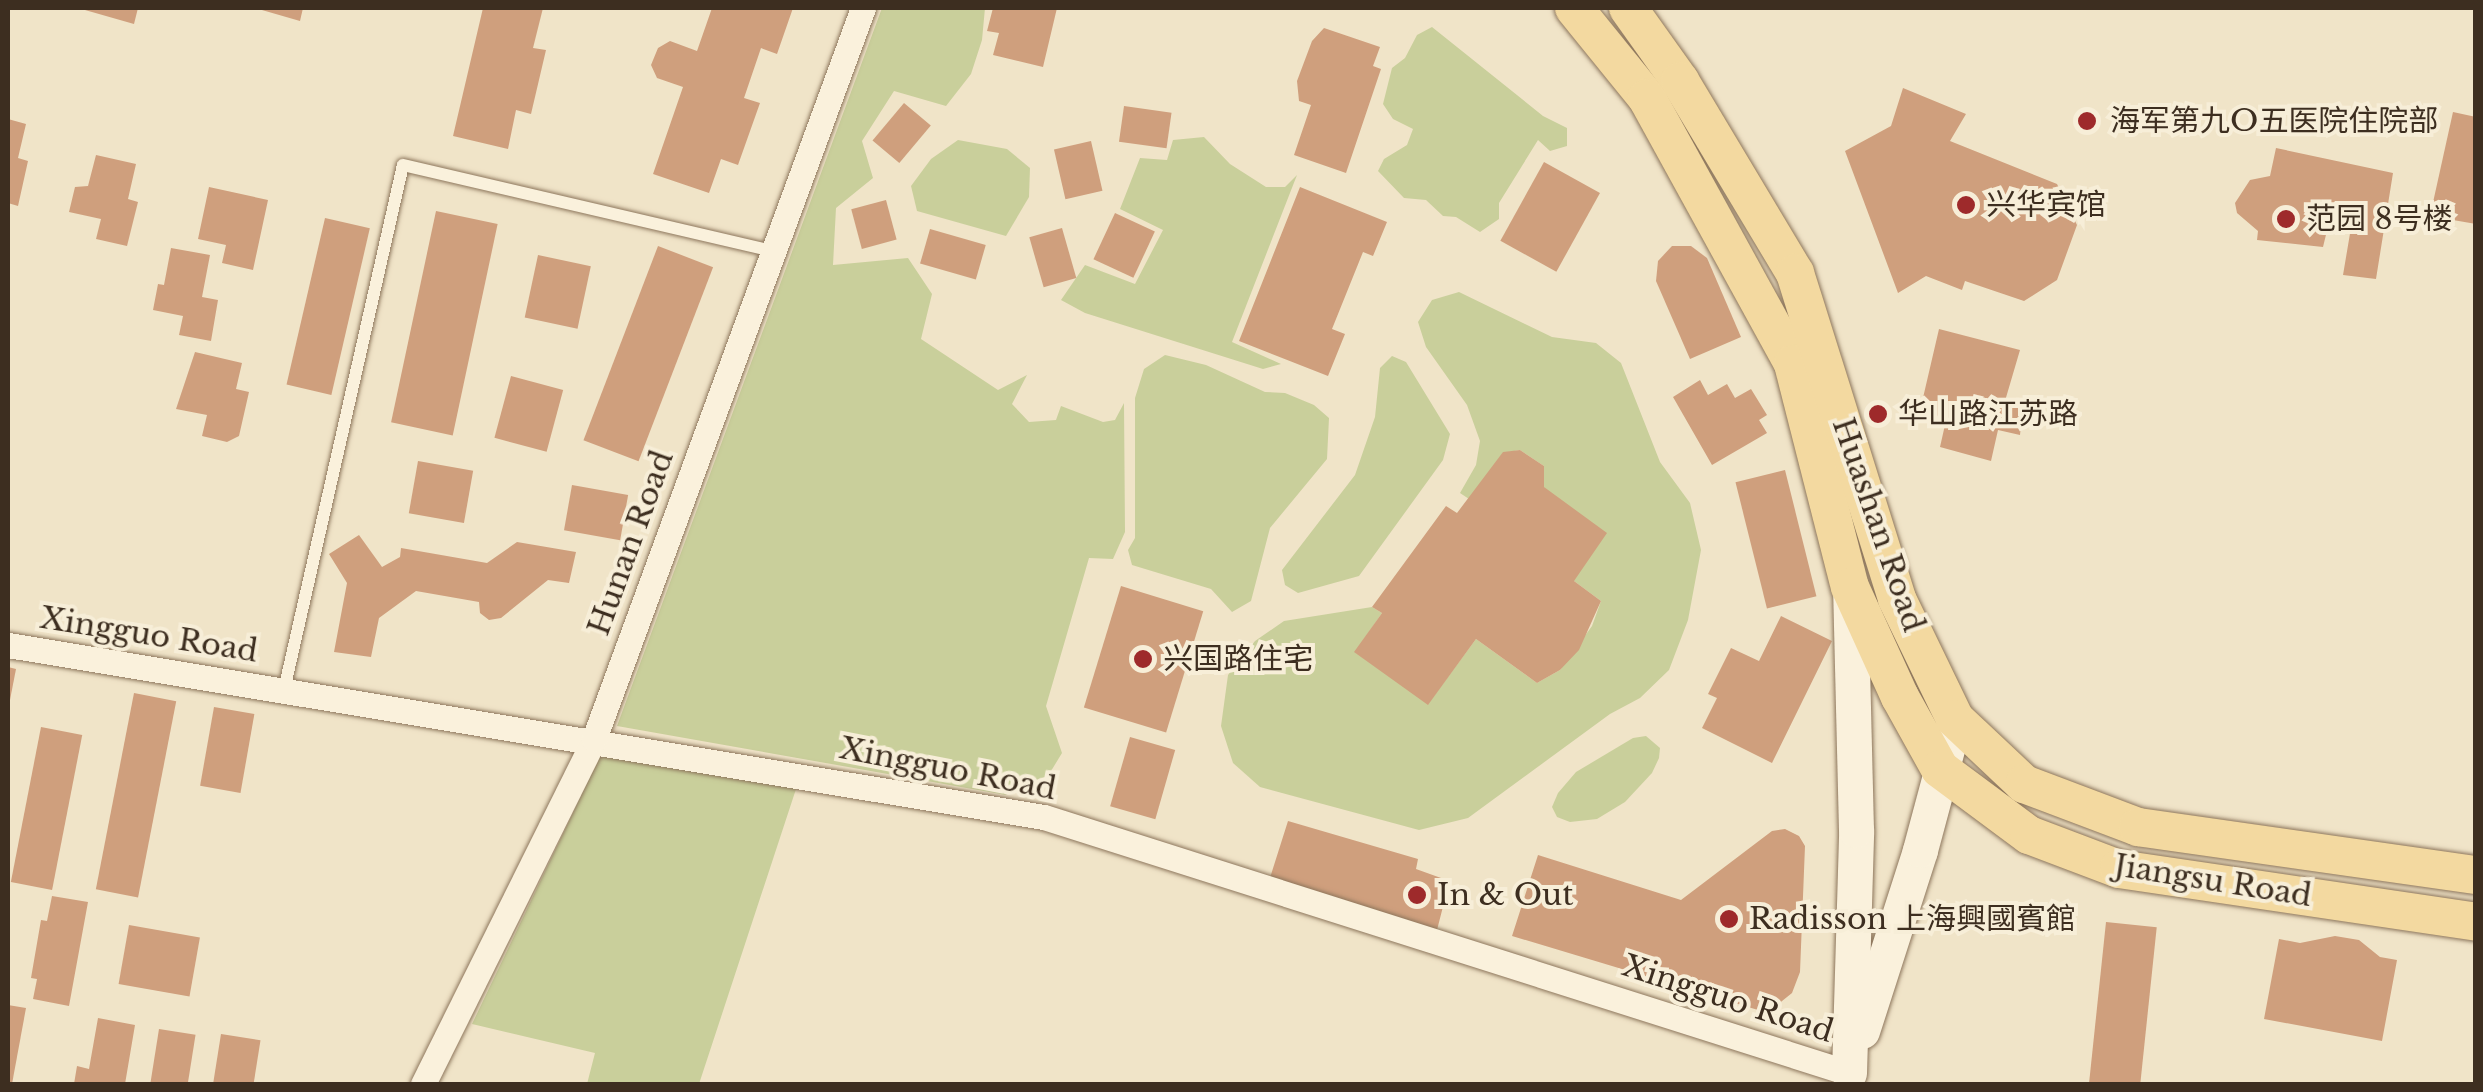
<!DOCTYPE html>
<html>
<head>
<meta charset="utf-8">
<style>
	body { margin:0 }
	#map { position:relative; width:2483px; height:1092px; overflow:hidden; background:#f0e4c8; font-family:"Libre Baskerville","Noto Sans SC",serif }
	div>[style] { position:absolute }
	.green>* { inset:0; background:#c9cf9b }
	.building>* { inset:0; background:#cf9f7d; transform-origin:0 0 }
	.roads { filter:drop-shadow(0 0 2px #8d765c) drop-shadow(0 0 2px #8d765c) }
	.lane>* { height:12px; margin:-6px; padding:0 6px; transform-origin:6px; border-radius:6px; background:#faf1dc }
	.street>* { height:25px; margin:-12.5px; padding:0 12.5px; transform-origin:12.5px; border-radius:12.5px; background:#faf1dc }
	.secondary>* { height:35px; margin:-17.5px; padding:0 17.5px; transform-origin:17.5px; border-radius:17.5px; background:#faf1dc }
	.primary>* { height:38px; margin:-19px; padding:0 19px; transform-origin:19px; border-radius:19px; background:#f3d9a0 }
	.dots>* { width:28px; height:28px; translate:-50% -50%; box-sizing:border-box; border:5px solid #f7eed8; border-radius:50% }
	span { translate:-50% -50%; white-space:nowrap; text-align:center; line-height:1.15; -webkit-text-stroke:8px #f7eed8; paint-order:stroke }
	.poi-label { font-size:30px; color:#3d2e20 }
	.left { translate:0 -50%; text-align:left }
	.street-label { font-size:30px; color:#3d2e20 }
	.frame { position:absolute; inset:0; border:10px solid #3d2e20; pointer-events:none }
</style>
</head>
<body>
<div id="map">
	<div class="green">
		<i style="clip-path:polygon(882px 8px,985px 8px,982px 40px,971px 74px,946px 106px,894px 91px,862px 141px,873px 178px,836px 208px,833px 265px,908px 258px,932px 294px,921px 339px,998px 390px,1027px 375px,1012px 404px,1029px 422px,1056px 420px,1061px 406px,1103px 422px,1115px 420px,1124px 403px,1125px 532px,1113px 559px,1089px 558px,1046px 706px,1062px 753px,1048px 776px,1015px 787px,1006px 795px,617px 726px)"></i>
		<i style="clip-path:polygon(1432px 27px,1543px 116px,1567px 128px,1567px 146px,1550px 151px,1538px 140px,1499px 203px,1499px 219px,1480px 232px,1456px 217px,1443px 216px,1426px 200px,1404px 198px,1378px 171px,1384px 159px,1407px 145px,1413px 129px,1393px 119px,1383px 104px,1392px 68px,1405px 58px,1417px 35px)"></i>
		<i style="clip-path:polygon(1204px 137px,1230px 164px,1266px 187px,1285px 187px,1297px 175px,1232px 342px,1281px 364px,1263px 369px,1085px 313px,1061px 300px,1085px 265px,1135px 284px,1163px 230px,1120px 209px,1140px 158px,1167px 160px,1173px 140px)"></i>
		<i style="clip-path:polygon(958px 140px,1007px 149px,1030px 168px,1029px 197px,1006px 236px,917px 211px,911px 186px,931px 159px)"></i>
		<i style="clip-path:polygon(1459px 292px,1552px 337px,1596px 343px,1621px 363px,1660px 462px,1690px 503px,1701px 550px,1688px 620px,1669px 670px,1640px 698px,1610px 714px,1468px 818px,1419px 830px,1260px 787px,1233px 763px,1221px 726px,1228px 675px,1255px 641px,1284px 621px,1372px 607px,1382px 613px,1355px 652px,1428px 704px,1476px 639px,1537px 683px,1560px 670px,1592px 626px,1601px 601px,1574px 581px,1544px 487px,1544px 466px,1520px 450px,1503px 453px,1469px 499px,1460px 493px,1476px 465px,1480px 441px,1467px 405px,1426px 347px,1418px 322px,1432px 300px)"></i>
		<i style="clip-path:polygon(1165px 355px,1206px 365px,1265px 392px,1285px 393px,1314px 405px,1329px 418px,1327px 459px,1270px 528px,1251px 601px,1232px 612px,1211px 589px,1132px 565px,1128px 550px,1135px 538px,1135px 398px,1144px 369px)"></i>
		<i style="clip-path:polygon(1392px 356px,1406px 362px,1450px 434px,1443px 460px,1359px 576px,1298px 593px,1285px 585px,1282px 570px,1355px 475px,1375px 417px,1380px 368px)"></i>
		<i style="clip-path:polygon(1646px 736px,1660px 748px,1659px 758px,1652px 773px,1625px 802px,1597px 819px,1570px 822px,1557px 817px,1552px 807px,1558px 793px,1576px 772px,1633px 738px)"></i>
		<i style="clip-path:polygon(602px 752px,797px 786px,699px 1084px,587px 1084px,595px 1053px,472px 1024px)"></i>
	</div>
	<div class="building">
		<i style="clip-path:polygon(78px 8px,138px 8px,134px 24px)"></i>
		<i style="clip-path:polygon(255px 8px,303px 8px,300px 21px)"></i>
		<i style="clip-path:polygon(483px 8px,543px 8px,533px 48px,546px 50px,531px 114px,516px 110px,508px 149px,453px 136px)"></i>
		<i style="clip-path:polygon(712px 8px,793px 8px,777px 54px,761px 48px,744px 98px,760px 103px,738px 165px,721px 159px,709px 193px,653px 174px,683px 87px,657px 78px,651px 65px,658px 48px,670px 41px,697px 51px)"></i>
		<i style="clip-path:polygon(993px 8px,1057px 8px,1043px 67px,993px 55px,999px 33px,987px 31px)"></i>
		<i style="clip-path:polygon(1324px 28px,1380px 47px,1373px 66px,1381px 69px,1346px 173px,1294px 155px,1311px 105px,1299px 101px,1297px 81px,1312px 41px)"></i>
		<i style="clip-path:polygon(1903px 88px,1966px 114px,1950px 141px,2057px 184px,2077px 225px,2057px 280px,2024px 301px,1965px 281px,1962px 290px,1926px 276px,1898px 293px,1845px 151px,1891px 126px)"></i>
		<i style="left:904px;top:103px;width:35px;height:49px;rotate:40deg"></i>
		<i style="left:1124px;top:106px;width:48px;height:36px;rotate:8deg"></i>
		<i style="clip-path:polygon(2453px 112px,2476px 117px,2476px 224px,2430px 216px)"></i>
		<i style="clip-path:polygon(8px 119px,26px 124px,18px 158px,28px 161px,18px 206px,8px 203px)"></i>
		<i style="left:1091px;top:141px;width:51px;height:38px;rotate:77deg"></i>
		<i style="clip-path:polygon(2276px 148px,2393px 173px,2376px 279px,2343px 275px,2355px 204px,2334px 202px,2323px 247px,2257px 240px,2258px 231px,2237px 213px,2235px 203px,2250px 180px,2270px 176px)"></i>
		<i style="clip-path:polygon(96px 155px,136px 164px,128px 199px,138px 202px,127px 246px,96px 239px,101px 219px,69px 212px,75px 187px,88px 186px)"></i>
		<i style="left:1544px;top:162px;width:64px;height:90px;rotate:29deg"></i>
		<i style="clip-path:polygon(209px 187px,268px 200px,253px 270px,222px 263px,226px 245px,198px 239px)"></i>
		<i style="clip-path:polygon(1300px 187px,1387px 222px,1373px 256px,1363px 252px,1332px 329px,1345px 334px,1328px 376px,1239px 341px)"></i>
		<i style="left:886px;top:200px;width:41px;height:36px;rotate:75deg"></i>
		<i style="left:436px;top:211px;width:63px;height:216px;rotate:12deg"></i>
		<i style="left:1115px;top:213px;width:44px;height:51px;rotate:25deg"></i>
		<i style="left:325px;top:218px;width:46px;height:171px;rotate:13deg"></i>
		<i style="left:1062px;top:228px;width:52px;height:34px;rotate:74deg"></i>
		<i style="left:930px;top:229px;width:58px;height:36px;rotate:16deg"></i>
		<i style="left:658px;top:246px;width:59px;height:208px;rotate:21deg"></i>
		<i style="clip-path:polygon(1672px 246px,1691px 246px,1707px 258px,1741px 337px,1690px 359px,1656px 281px,1658px 261px)"></i>
		<i style="clip-path:polygon(171px 248px,210px 255px,202px 297px,218px 300px,211px 341px,179px 335px,183px 316px,153px 310px,158px 284px,164px 285px)"></i>
		<i style="left:538px;top:255px;width:54px;height:64px;rotate:12deg"></i>
		<i style="clip-path:polygon(1939px 329px,2020px 350px,2005px 401px,2023px 405px,2020px 435px,1998px 430px,1991px 461px,1940px 447px,1947px 416px,1919px 415px)"></i>
		<i style="clip-path:polygon(195px 352px,242px 363px,236px 389px,249px 392px,239px 436px,227px 442px,202px 436px,207px 415px,176px 409px)"></i>
		<i style="left:511px;top:376px;width:54px;height:64px;rotate:15deg"></i>
		<i style="clip-path:polygon(1700px 380px,1708px 395px,1727px 384px,1735px 398px,1751px 389px,1767px 415px,1759px 420px,1767px 433px,1712px 465px,1673px 397px)"></i>
		<i style="clip-path:polygon(1520px 450px,1544px 466px,1544px 487px,1607px 533px,1574px 581px,1601px 601px,1579px 650px,1560px 670px,1537px 683px,1476px 639px,1428px 705px,1354px 652px,1382px 613px,1372px 607px,1446px 506px,1457px 513px,1503px 452px)"></i>
		<i style="left:418px;top:461px;width:56px;height:53px;rotate:10deg"></i>
		<i style="left:1785px;top:470px;width:130px;height:51px;rotate:76deg"></i>
		<i style="left:572px;top:485px;width:57px;height:46px;rotate:10deg"></i>
		<i style="clip-path:polygon(359px 535px,382px 567px,400px 557px,401px 548px,487px 563px,517px 542px,576px 552px,569px 583px,548px 580px,501px 618px,489px 620px,480px 613px,479px 602px,416px 591px,379px 618px,371px 657px,334px 652px,347px 583px,329px 554px)"></i>
		<i style="left:1121px;top:586px;width:86px;height:127px;rotate:17deg"></i>
		<i style="clip-path:polygon(1781px 616px,1832px 641px,1772px 763px,1702px 728px,1717px 698px,1708px 694px,1731px 648px,1759px 661px)"></i>
		<i style="clip-path:polygon(8px 667px,16px 669px,9px 705px,8px 705px)"></i>
		<i style="left:134px;top:693px;width:43px;height:200px;rotate:11deg"></i>
		<i style="left:214px;top:707px;width:41px;height:80px;rotate:10deg"></i>
		<i style="left:41px;top:727px;width:42px;height:158px;rotate:11deg"></i>
		<i style="left:1130px;top:737px;width:47px;height:72px;rotate:16deg"></i>
		<i style="clip-path:polygon(1288px 821px,1418px 859px,1416px 869px,1441px 878px,1447px 891px,1437px 930px,1269px 881px)"></i>
		<i style="clip-path:polygon(1785px 829px,1799px 836px,1805px 846px,1800px 972px,1792px 993px,1777px 1005px,1758px 1010px,1512px 936px,1538px 855px,1681px 900px,1772px 831px)"></i>
		<i style="clip-path:polygon(52px 896px,88px 902px,69px 1006px,33px 999px,37px 979px,31px 978px,41px 920px,47px 921px)"></i>
		<i style="left:2106px;top:922px;width:51px;height:163px;rotate:6deg"></i>
		<i style="left:129px;top:925px;width:72px;height:60px;rotate:10deg"></i>
		<i style="clip-path:polygon(2335px 936px,2359px 940px,2380px 957px,2397px 960px,2382px 1041px,2264px 1019px,2279px 939px,2300px 943px)"></i>
		<i style="clip-path:polygon(8px 1005px,26px 1008px,12px 1084px,8px 1084px)"></i>
		<i style="clip-path:polygon(98px 1018px,135px 1025px,125px 1084px,74px 1084px,77px 1066px,89px 1069px)"></i>
		<i style="left:159px;top:1029px;width:37px;height:56px;rotate:9deg"></i>
		<i style="left:221px;top:1034px;width:40px;height:51px;rotate:9deg"></i>
	</div>
	<div class="roads">
		<div class="lane">
			<i style="left:284px;top:690px;width:538px;rotate:-77.23deg"></i>
			<i style="left:403px;top:165px;width:380px;rotate:13.1deg"></i>
		</div>
		<div class="street">
			<i style="left:8px;top:645px;width:1050px;rotate:9.43deg"></i>
			<i style="left:1044px;top:817px;width:845px;rotate:17.64deg"></i>
			<i style="left:423px;top:1084px;width:385px;rotate:-63.6deg"></i>
			<i style="left:594px;top:739px;width:779px;rotate:-69.8deg"></i>
		</div>
		<div class="secondary">
			<i style="left:1862px;top:1031px;width:190px;rotate:-72.2deg"></i>
			<i style="left:1920px;top:850px;width:136px;rotate:-75deg"></i>
			<i style="left:1849px;top:1073px;width:243px;rotate:-88.3deg"></i>
			<i style="left:1856px;top:830px;width:241px;rotate:-91.4deg"></i>
		</div>
		<div class="primary">
			<i style="left:1574px;top:8px;width:116px;rotate:51deg"></i>
			<i style="left:1647px;top:98px;width:303px;rotate:61.2deg"></i>
			<i style="left:1793px;top:364px;width:230px;rotate:75.7deg"></i>
			<i style="left:1850px;top:587px;width:121px;rotate:65.6deg"></i>
			<i style="left:1900px;top:697px;width:82px;rotate:60.9deg"></i>
			<i style="left:1940px;top:769px;width:111px;rotate:36.6deg"></i>
			<i style="left:2029px;top:835px;width:96px;rotate:20.7deg"></i>
			<i style="left:2119px;top:869px;width:361px;rotate:8.4deg"></i>
			<i style="left:1628px;top:8px;width:90px;rotate:54.5deg"></i>
			<i style="left:1680px;top:81px;width:224px;rotate:59.1deg"></i>
			<i style="left:1795px;top:273px;width:342px;rotate:72.6deg"></i>
			<i style="left:1897px;top:599px;width:133px;rotate:64.2deg"></i>
			<i style="left:1955px;top:719px;width:95px;rotate:43.3deg"></i>
			<i style="left:2024px;top:784px;width:122px;rotate:20.7deg"></i>
			<i style="left:2138px;top:827px;width:341px;rotate:8.1deg"></i>
		</div>
	</div>
	<div class="dots">
		<i style="left:2087px;top:121px;background:#9e2a2b"></i>
		<i style="left:1966px;top:205px;background:#9e2a2b"></i>
		<i style="left:2286px;top:219px;background:#9e2a2b"></i>
		<i style="left:1878px;top:414px;background:#9e2a2b"></i>
		<i style="left:1143px;top:659px;background:#9e2a2b"></i>
		<i style="left:1417px;top:895px;background:#9e2a2b"></i>
		<i style="left:1729px;top:919px;background:#9e2a2b"></i>
	</div>
	<div class="poi-label">
		<span class="left" style="left:2110px;top:121px">海军第九O五医院住院部</span>
		<span class="left" style="left:1986px;top:205px">兴华宾馆</span>
		<span class="left" style="left:2306px;top:219px">范园 8号楼</span>
		<span class="left" style="left:1898px;top:414px">华山路江苏路</span>
		<span class="left" style="left:1163px;top:659px">兴国路住宅</span>
		<span class="left" style="left:1437px;top:895px">In &amp; Out</span>
		<span class="left" style="left:1749px;top:919px">Radisson 上海興國賓館</span>
	</div>
	<div class="street-label">
		<span style="left:1878px;top:525px;rotate:71deg">Huashan Road</span>
		<span style="left:631px;top:543px;rotate:-70deg">Hunan Road</span>
		<span style="left:149px;top:635px;rotate:9deg">Xingguo Road</span>
		<span style="left:948px;top:769px;rotate:11deg">Xingguo Road</span>
		<span style="left:2213px;top:881px;rotate:9deg">Jiangsu Road</span>
		<span style="left:1728px;top:999px;rotate:18deg">Xingguo Road</span>
	</div>
	<div class="frame"></div>
</div>
</body>
</html>
